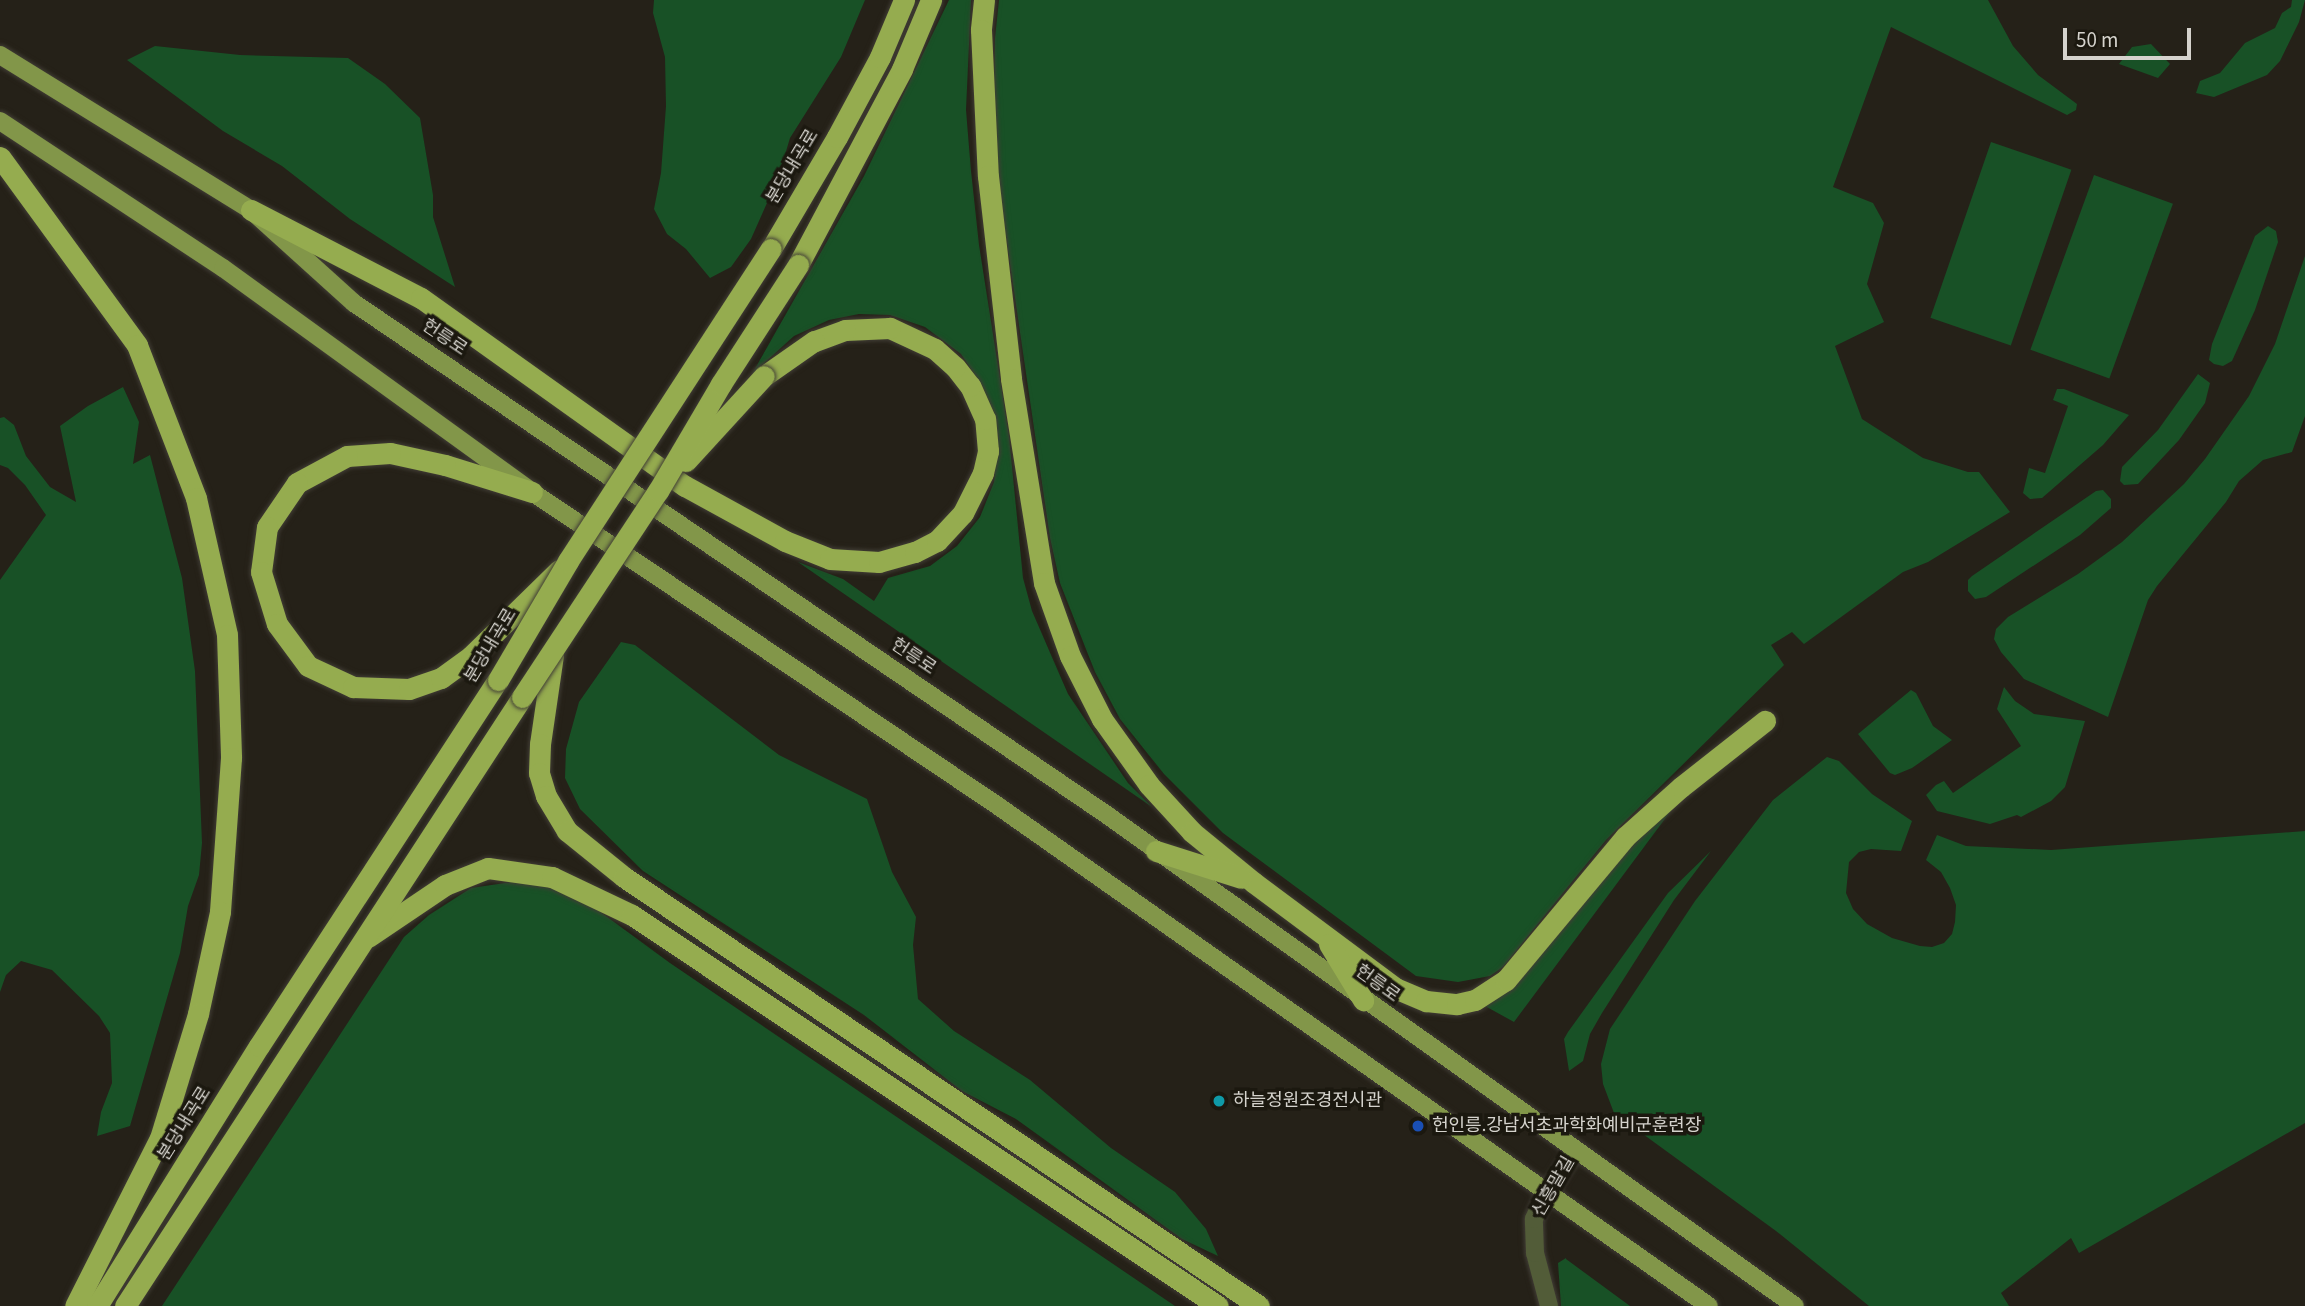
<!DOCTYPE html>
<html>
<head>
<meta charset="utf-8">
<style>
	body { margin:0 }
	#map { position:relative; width:2305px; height:1306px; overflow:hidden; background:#252118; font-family:"Source Sans 3","Noto Sans KR",sans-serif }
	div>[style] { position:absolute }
	.green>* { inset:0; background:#185126; transform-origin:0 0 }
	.roads { filter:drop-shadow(0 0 2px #413d35) drop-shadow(0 0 2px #413d35) }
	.minor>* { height:18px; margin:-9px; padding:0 9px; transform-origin:9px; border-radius:9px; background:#525c38 }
	.major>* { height:18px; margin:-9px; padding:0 9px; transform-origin:9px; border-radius:9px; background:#829649 }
	.highway>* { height:21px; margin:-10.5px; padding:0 10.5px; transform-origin:10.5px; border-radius:10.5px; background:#95ac4f }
	.bridges { filter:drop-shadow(0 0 2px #413d35) drop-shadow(0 0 2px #413d35) }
	.highway-bridge>* { height:21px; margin:-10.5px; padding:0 10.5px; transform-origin:10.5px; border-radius:10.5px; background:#95ac4f }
	.dots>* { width:19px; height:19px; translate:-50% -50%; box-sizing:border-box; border:4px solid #1b180f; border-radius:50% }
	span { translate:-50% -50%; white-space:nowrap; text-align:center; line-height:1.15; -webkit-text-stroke:7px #1b180f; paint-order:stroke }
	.street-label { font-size:18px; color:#d5d3cd }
	.poi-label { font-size:18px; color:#d5d3cd }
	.left { translate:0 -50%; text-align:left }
	.scale { position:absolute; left:2063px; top:28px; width:128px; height:32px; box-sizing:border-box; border:4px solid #d5d3cd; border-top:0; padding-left:9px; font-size:21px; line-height:24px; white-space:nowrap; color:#d5d3cd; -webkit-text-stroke:5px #1b180f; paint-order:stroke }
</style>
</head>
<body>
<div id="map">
	<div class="green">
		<i style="clip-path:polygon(654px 0,865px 0,841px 57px,790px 138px,778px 178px,751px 239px,731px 267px,710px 278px,686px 249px,667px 234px,654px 209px,661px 173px,666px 106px,665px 57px,653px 13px)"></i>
		<i style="clip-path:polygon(949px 0,971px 0,966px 110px,971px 171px,979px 245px,1009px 436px,1023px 578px,1032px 611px,1068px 694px,1128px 783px,1152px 807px,798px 562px,843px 579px,874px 601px,888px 578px,930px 566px,957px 546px,980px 517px,994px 482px,998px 437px,984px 389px,961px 354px,925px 327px,890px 315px,859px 314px,829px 320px,794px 336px,752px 374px,864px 176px)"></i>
		<i style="clip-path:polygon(999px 0,1988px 0,2013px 46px,2038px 75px,2077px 104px,2076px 110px,2067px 115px,1891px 27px,1833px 187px,1873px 203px,1884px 223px,1867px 284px,1884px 322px,1835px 346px,1862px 419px,1923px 458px,1968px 472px,1979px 472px,2010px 512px,1928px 562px,1903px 572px,1804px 644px,1792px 632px,1771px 645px,1784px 665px,1606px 840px,1503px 967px,1490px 976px,1458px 982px,1416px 976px,1223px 833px,1164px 774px,1120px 719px,1095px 672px,1060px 583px,1050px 538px,993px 147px,995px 38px)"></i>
		<i style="clip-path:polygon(2292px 0,2305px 0,2299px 22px,2280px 61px,2267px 75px,2214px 97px,2196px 93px,2200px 81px,2220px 73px,2245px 43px,2275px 28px,2282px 13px,2291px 7px)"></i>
		<i style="clip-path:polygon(2151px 44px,2170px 64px,2158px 78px,2119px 64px,2132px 47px)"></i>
		<i style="clip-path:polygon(155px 46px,240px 55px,348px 58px,385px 84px,420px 118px,433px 195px,433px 217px,455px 287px,350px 219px,282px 166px,223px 131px,127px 60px)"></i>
		<i style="left:1991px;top:142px;width:85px;height:186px;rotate:19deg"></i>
		<i style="left:2094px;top:175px;width:84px;height:186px;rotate:20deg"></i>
		<i style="clip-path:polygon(2268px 226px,2276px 231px,2278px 242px,2255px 310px,2232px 361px,2223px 366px,2214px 364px,2209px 360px,2212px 344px,2255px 236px)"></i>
		<i style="clip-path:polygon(2305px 256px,2305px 416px,2292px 452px,2263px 460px,2239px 481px,2226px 502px,2157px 586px,2148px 600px,2108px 717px,2024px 679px,2001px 652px,1994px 639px,1996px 629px,2008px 617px,2078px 574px,2122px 542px,2184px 484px,2205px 459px,2249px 396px,2275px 344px)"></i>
		<i style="clip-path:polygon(2198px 374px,2210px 383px,2205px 403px,2179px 440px,2138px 484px,2124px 485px,2120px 481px,2122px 467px,2158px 430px)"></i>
		<i style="clip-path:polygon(123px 387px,139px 422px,133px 464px,150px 455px,182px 578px,195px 671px,202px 843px,199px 875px,188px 906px,180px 953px,130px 1126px,97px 1136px,101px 1112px,112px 1083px,110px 1033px,99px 1016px,52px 970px,21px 961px,6px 975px,0 992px,0 580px,46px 515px,25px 485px,8px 468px,0 465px,0 418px,4px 417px,14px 425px,26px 456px,50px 487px,76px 502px,60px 426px,88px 406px)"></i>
		<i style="clip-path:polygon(2057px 389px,2064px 389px,2129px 415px,2103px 445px,2042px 498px,2030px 499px,2023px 493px,2029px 468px,2045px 473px,2068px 406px,2053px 400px)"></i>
		<i style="clip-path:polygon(2103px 490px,2111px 499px,2111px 508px,2080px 535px,1986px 597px,1975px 599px,1968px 591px,1968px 580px,1972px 576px,2096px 491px)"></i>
		<i style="clip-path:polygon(621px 642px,635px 645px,779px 755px,867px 799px,892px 872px,916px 917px,913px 945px,918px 999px,954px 1031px,1030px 1080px,1111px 1148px,1175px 1192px,1206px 1229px,1218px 1256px,1182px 1239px,1016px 1119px,962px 1091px,864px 1015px,643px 871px,580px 809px,565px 778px,566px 749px,579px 702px)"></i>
		<i style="clip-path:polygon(2004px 687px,2015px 701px,2034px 714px,2085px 721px,2065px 787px,2051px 801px,2021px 817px,2017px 815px,1990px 824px,1937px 811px,1926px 795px,1936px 785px,1944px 781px,1953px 793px,2021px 746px,1997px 709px)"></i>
		<i style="clip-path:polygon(1911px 690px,1916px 693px,1933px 726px,1952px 740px,1912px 768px,1895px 775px,1890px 773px,1858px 734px)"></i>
		<i style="clip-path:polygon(1827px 757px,1839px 761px,1872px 794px,1912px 821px,1901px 851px,1871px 849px,1859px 852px,1849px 862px,1846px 893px,1853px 909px,1867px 924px,1892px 938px,1920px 946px,1932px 947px,1944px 943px,1952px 934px,1955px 922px,1956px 905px,1950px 888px,1941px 872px,1926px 860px,1937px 835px,1966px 846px,2051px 850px,2305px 831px,2305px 1123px,2079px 1253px,2071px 1238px,2001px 1293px,2009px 1306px,1869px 1306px,1776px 1231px,1614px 1113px,1603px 1084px,1601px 1064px,1610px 1029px,1695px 901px,1773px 800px)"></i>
		<i style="clip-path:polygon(1673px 808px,1514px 1022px,1485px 1006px,1503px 993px,1602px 872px)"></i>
		<i style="clip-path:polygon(1711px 851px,1674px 900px,1602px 1013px,1590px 1034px,1583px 1061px,1569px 1071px,1564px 1039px,1568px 1032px,1668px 893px)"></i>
		<i style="clip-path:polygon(525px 880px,558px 888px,580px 897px,670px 963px,1175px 1306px,162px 1306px,404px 937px,429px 915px,471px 888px)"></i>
		<i style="clip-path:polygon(1566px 1258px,1566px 1259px,1630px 1306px,1561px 1306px,1558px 1263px)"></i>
	</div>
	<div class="roads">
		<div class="minor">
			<i style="left:1549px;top:1306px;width:55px;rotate:-104.8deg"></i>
			<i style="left:1535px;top:1253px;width:34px;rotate:-92deg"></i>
			<i style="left:1534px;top:1219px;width:17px;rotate:-66deg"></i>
			<i style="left:1541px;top:1203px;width:63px;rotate:-57.3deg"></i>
		</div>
		<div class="major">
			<i style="left:0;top:55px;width:295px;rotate:31.7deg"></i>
			<i style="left:251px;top:210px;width:139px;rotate:42.1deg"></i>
			<i style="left:354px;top:303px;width:911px;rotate:34.21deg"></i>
			<i style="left:1107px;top:815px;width:845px;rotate:35.51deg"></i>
			<i style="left:0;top:121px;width:267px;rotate:33.4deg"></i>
			<i style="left:223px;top:268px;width:382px;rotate:35.9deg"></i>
			<i style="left:532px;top:492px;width:562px;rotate:33.97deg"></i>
			<i style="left:998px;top:806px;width:869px;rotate:35.12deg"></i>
		</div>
		<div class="highway">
			<i style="left:984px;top:0;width:30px;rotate:96deg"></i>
			<i style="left:981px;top:30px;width:146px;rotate:87.3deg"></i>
			<i style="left:988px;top:176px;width:204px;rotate:83.5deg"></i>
			<i style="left:1011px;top:379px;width:207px;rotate:80.8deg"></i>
			<i style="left:1044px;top:583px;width:77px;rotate:70.4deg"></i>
			<i style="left:1070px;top:656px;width:71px;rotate:63.1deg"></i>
			<i style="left:1102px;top:719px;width:81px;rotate:54.5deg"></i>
			<i style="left:1149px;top:785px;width:64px;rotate:47.5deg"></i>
			<i style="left:1192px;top:832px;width:79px;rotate:39.3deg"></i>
			<i style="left:1253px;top:882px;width:177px;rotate:36.7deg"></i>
			<i style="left:1395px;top:988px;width:34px;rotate:23deg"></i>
			<i style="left:1426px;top:1001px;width:31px;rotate:6deg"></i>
			<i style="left:1457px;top:1004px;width:18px;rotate:-13deg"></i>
			<i style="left:1475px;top:1000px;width:37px;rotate:-33deg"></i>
			<i style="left:1506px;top:980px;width:186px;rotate:-50.2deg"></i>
			<i style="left:1625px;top:837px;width:75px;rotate:-41.8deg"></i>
			<i style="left:1681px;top:787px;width:107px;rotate:-38.2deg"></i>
			<i style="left:0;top:157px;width:233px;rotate:53.9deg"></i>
			<i style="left:137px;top:345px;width:164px;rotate:68.9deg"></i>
			<i style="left:196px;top:498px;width:140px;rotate:77.2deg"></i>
			<i style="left:227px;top:635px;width:123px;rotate:88.1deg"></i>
			<i style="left:231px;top:758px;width:154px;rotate:94.1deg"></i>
			<i style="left:220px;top:912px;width:104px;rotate:102.2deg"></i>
			<i style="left:198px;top:1014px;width:130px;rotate:107deg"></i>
			<i style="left:160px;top:1138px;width:188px;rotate:116.8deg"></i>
			<i style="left:251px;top:210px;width:191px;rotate:27.4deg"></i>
			<i style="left:421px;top:298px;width:324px;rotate:35.5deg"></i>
			<i style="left:685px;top:486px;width:114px;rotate:28.8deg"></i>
			<i style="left:785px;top:541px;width:48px;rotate:21.8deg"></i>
			<i style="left:830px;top:559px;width:49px;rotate:3.5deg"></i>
			<i style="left:879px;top:562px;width:37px;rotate:-16deg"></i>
			<i style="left:915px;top:552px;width:25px;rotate:-27deg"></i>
			<i style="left:937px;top:541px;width:38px;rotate:-47deg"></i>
			<i style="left:963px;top:513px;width:45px;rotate:-63.4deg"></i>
			<i style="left:983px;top:473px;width:23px;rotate:-77deg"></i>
			<i style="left:988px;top:451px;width:32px;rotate:-95deg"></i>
			<i style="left:985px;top:419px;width:36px;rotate:-114deg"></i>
			<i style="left:970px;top:386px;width:24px;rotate:-128deg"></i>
			<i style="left:955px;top:367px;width:27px;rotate:-138deg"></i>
			<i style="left:935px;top:349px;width:50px;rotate:-155deg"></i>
			<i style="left:890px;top:328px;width:45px;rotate:177.5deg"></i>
			<i style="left:845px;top:330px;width:33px;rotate:160deg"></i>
			<i style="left:814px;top:341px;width:61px;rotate:145deg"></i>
			<i style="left:771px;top:249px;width:130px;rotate:-59.5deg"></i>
			<i style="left:837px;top:137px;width:91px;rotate:-61.7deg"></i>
			<i style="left:880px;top:57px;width:62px;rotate:-67.2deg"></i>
			<i style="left:798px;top:265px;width:222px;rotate:-62deg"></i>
			<i style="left:902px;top:69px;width:75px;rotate:-67.2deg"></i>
			<i style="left:532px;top:492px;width:91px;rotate:-162.8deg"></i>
			<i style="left:445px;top:465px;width:56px;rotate:-167.7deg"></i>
			<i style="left:390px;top:453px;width:43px;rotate:176deg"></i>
			<i style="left:347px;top:456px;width:57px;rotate:151.6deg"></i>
			<i style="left:297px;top:483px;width:53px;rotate:124.3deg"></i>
			<i style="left:267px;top:527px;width:45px;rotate:97.6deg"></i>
			<i style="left:261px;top:572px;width:54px;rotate:72.9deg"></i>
			<i style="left:277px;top:624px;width:52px;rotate:53.6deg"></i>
			<i style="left:308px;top:666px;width:50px;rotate:25deg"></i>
			<i style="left:353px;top:687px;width:56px;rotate:2deg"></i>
			<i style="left:409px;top:689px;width:34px;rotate:-19deg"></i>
			<i style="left:441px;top:678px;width:37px;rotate:-36deg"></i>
			<i style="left:471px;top:656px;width:123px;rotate:-44.3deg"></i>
			<i style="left:553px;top:655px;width:90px;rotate:98.3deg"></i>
			<i style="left:540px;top:744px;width:29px;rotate:92deg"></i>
			<i style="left:539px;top:773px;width:24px;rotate:73deg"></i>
			<i style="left:546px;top:796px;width:41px;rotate:59deg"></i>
			<i style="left:567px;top:831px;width:73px;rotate:38.9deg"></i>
			<i style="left:624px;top:877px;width:766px;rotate:34.04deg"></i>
			<i style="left:1156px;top:851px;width:89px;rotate:17.6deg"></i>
			<i style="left:368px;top:937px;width:93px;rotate:-34deg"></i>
			<i style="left:445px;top:885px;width:46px;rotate:-21.6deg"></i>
			<i style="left:488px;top:868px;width:65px;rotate:8deg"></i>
			<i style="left:552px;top:877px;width:89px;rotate:25.4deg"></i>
			<i style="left:632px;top:915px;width:704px;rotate:33.71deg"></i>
			<i style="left:1329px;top:944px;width:66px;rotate:58.7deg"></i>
			<i style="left:97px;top:1306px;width:306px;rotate:-58.1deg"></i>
			<i style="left:259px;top:1046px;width:437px;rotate:-56.9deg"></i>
			<i style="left:125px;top:1306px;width:727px;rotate:-56.9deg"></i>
		</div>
	</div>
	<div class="bridges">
		<div class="highway-bridge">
			<i style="left:686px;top:461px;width:115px;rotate:-47.5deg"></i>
			<i style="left:498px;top:680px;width:138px;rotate:-59.5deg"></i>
			<i style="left:568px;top:561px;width:372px;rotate:-57deg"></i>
			<i style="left:522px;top:697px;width:247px;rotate:-56.6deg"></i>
			<i style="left:658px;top:491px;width:124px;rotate:-59.5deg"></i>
			<i style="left:721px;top:384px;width:142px;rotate:-57.1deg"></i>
		</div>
	</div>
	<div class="dots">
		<i style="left:1219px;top:1101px;background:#0f9aa8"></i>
		<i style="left:1418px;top:1126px;background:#1a4fb4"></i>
	</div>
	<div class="street-label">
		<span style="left:793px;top:167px;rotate:-59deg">분당내곡로</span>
		<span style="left:444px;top:338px;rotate:34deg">헌릉로</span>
		<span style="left:491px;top:646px;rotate:-59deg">분당내곡로</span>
		<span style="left:913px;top:657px;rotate:34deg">헌릉로</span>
		<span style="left:1377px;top:984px;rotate:36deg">헌릉로</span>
		<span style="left:185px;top:1124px;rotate:-58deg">분당내곡로</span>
		<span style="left:1554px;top:1187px;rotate:-60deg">신흥말길</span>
	</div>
	<div class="poi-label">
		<span class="left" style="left:1233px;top:1101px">하늘정원조경전시관</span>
		<span class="left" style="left:1432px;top:1126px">헌인릉.강남서초과학화예비군훈련장</span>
	</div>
	<div class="scale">50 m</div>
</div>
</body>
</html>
